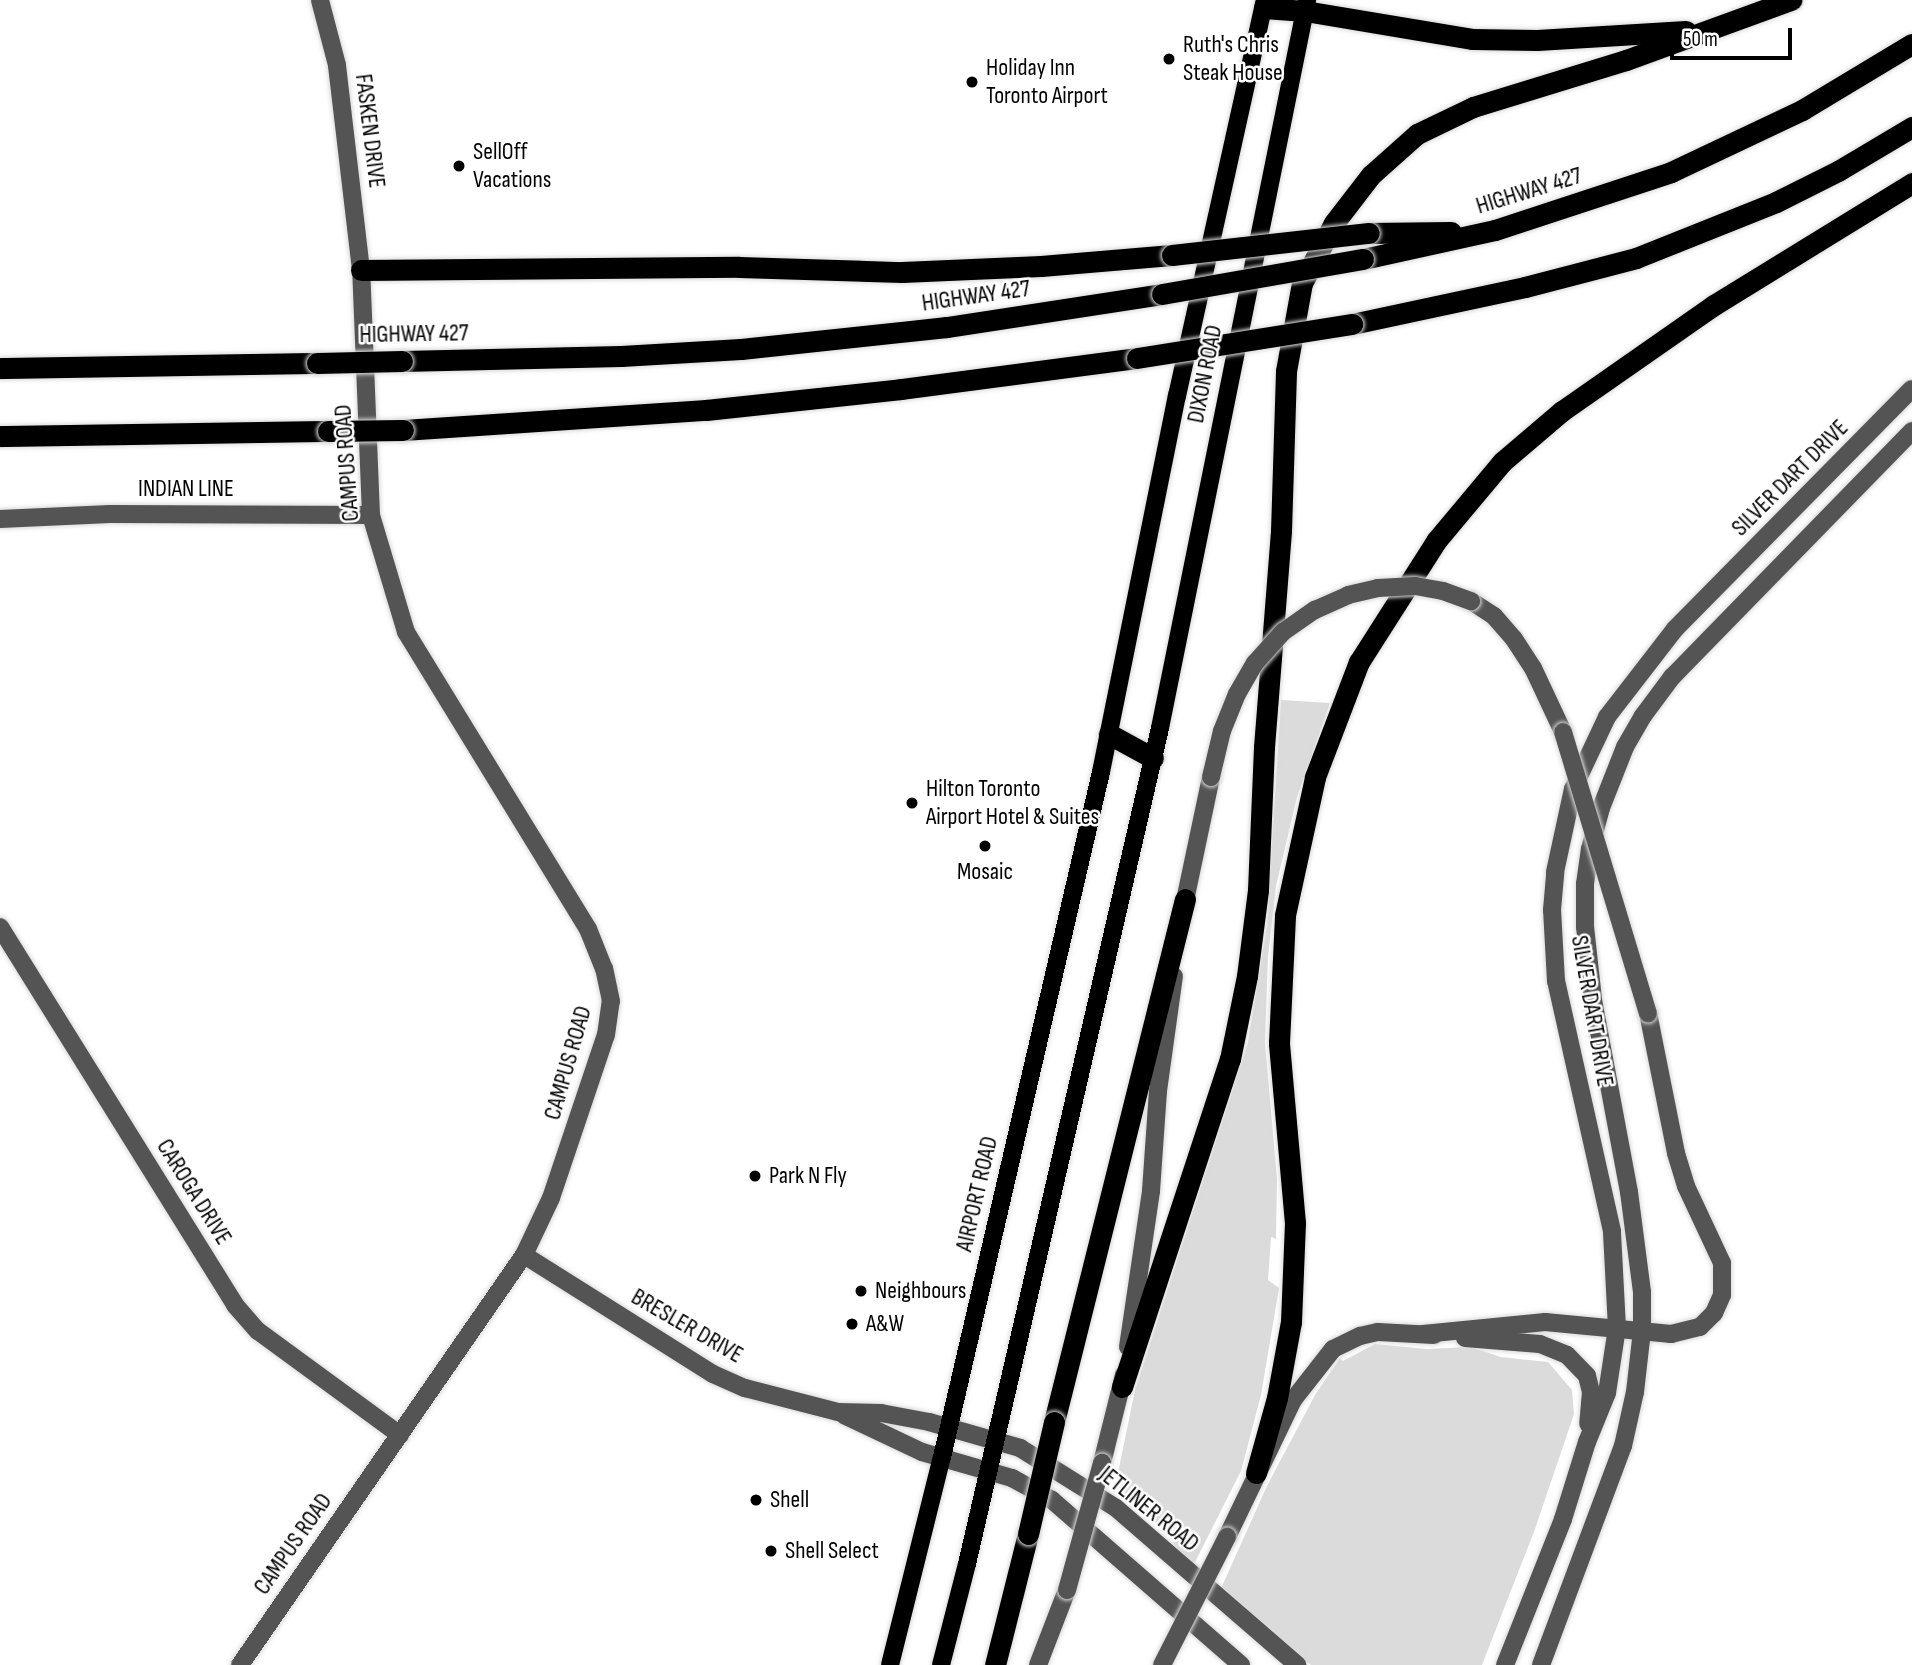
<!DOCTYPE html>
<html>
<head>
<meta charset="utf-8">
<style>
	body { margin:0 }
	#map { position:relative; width:1912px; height:1665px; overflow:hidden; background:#fff; font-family:"Sofia Sans Condensed",sans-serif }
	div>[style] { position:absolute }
	.green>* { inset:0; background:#dbdbdb }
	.roads { filter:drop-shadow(0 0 2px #dbdbdb) drop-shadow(0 0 2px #dbdbdb) }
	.minor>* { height:18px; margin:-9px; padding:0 9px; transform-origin:9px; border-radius:9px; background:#545454 }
	.major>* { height:18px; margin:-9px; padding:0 9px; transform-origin:9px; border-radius:9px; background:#000 }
	.highway>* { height:21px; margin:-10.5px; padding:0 10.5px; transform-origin:10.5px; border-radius:10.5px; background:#000 }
	.bridges { filter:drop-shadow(0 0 2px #dbdbdb) drop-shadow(0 0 2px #dbdbdb) }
	.minor-bridge>* { height:18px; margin:-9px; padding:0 9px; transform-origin:9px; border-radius:9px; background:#545454 }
	.highway-bridge>* { height:21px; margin:-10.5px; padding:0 10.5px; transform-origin:10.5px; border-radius:10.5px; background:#000 }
	.dots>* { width:19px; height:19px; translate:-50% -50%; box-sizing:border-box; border:4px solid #fff; border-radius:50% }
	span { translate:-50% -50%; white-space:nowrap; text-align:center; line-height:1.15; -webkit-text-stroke:5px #fff; paint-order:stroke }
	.poi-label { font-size:24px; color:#000 }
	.left { translate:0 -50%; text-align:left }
	.street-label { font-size:24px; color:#000 }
	.scale { position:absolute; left:1670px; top:28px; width:122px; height:32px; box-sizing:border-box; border:4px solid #000; border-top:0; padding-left:9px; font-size:21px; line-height:24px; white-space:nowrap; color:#000; -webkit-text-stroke:5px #fff; paint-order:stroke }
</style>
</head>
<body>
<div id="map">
	<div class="green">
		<i style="clip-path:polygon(1281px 700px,1330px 703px,1297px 797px,1276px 886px,1268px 956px,1265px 1043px,1277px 1179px,1276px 1239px,1271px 1237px,1268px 1280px,1279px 1288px,1261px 1395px,1241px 1471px,1190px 1572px,1169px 1535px,1115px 1487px,1135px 1390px,1248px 1042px,1267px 925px)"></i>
		<i style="clip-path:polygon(1375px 1344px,1427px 1349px,1471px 1347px,1501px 1357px,1548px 1362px,1572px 1390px,1574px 1414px,1535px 1529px,1482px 1665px,1311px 1665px,1218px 1595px,1267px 1486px,1315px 1395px,1340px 1358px,1343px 1361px)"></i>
	</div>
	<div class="roads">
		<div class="minor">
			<i style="left:0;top:519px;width:110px;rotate:-2.6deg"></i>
			<i style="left:110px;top:514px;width:261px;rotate:0.2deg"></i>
			<i style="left:1471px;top:601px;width:27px;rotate:33deg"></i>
			<i style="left:1494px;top:616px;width:30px;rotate:49deg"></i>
			<i style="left:1514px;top:639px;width:35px;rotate:57deg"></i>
			<i style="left:1533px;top:668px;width:71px;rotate:64.9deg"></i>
			<i style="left:1183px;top:910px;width:136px;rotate:-78.1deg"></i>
			<i style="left:0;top:927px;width:445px;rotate:58.1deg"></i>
			<i style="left:235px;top:1305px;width:35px;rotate:49deg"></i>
			<i style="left:258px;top:1331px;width:176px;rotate:36.2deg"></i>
			<i style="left:524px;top:1255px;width:223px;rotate:32.2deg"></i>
			<i style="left:713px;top:1374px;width:35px;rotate:24deg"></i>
			<i style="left:745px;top:1388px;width:96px;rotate:14.5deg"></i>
			<i style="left:838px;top:1412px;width:43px;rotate:1.3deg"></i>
			<i style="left:881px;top:1413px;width:49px;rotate:10.6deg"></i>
			<i style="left:929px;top:1422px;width:95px;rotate:15.9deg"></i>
			<i style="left:1020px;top:1448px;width:113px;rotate:32deg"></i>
			<i style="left:1116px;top:1508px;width:240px;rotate:40.9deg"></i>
			<i style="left:1423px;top:1334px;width:123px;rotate:-5.6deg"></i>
			<i style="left:1545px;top:1322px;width:127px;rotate:5.4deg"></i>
			<i style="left:1671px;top:1334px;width:30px;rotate:-14deg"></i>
			<i style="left:1700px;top:1327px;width:20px;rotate:-45deg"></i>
			<i style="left:1714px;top:1313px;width:20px;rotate:-66deg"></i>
			<i style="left:1722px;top:1295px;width:32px;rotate:-90deg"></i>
			<i style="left:1722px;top:1263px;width:85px;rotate:-115.1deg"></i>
			<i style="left:1686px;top:1186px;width:34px;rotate:-107deg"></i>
			<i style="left:1676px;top:1153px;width:143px;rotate:-101.3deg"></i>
			<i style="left:1465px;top:1338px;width:75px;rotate:4.6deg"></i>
			<i style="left:1540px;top:1344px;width:29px;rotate:22deg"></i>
			<i style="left:1567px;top:1355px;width:29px;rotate:46deg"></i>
			<i style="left:1587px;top:1376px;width:16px;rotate:76deg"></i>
			<i style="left:1591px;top:1392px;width:32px;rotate:95deg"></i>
			<i style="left:1128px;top:1347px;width:158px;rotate:-81.6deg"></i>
			<i style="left:1151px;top:1191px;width:100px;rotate:-86deg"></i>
			<i style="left:1158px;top:1091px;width:116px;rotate:-82.1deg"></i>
			<i style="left:844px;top:1415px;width:86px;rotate:25.4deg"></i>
			<i style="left:922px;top:1452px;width:94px;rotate:16.1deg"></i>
			<i style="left:1012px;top:1478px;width:46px;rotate:28.8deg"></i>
			<i style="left:1052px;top:1500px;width:251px;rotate:41.1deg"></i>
			<i style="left:1102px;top:1463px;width:91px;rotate:-76deg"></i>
			<i style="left:1227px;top:1537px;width:152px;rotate:-64.3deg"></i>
			<i style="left:1293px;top:1400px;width:65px;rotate:-51.9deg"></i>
			<i style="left:1333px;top:1349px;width:30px;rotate:-26deg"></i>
			<i style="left:1360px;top:1336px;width:18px;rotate:-13deg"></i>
			<i style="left:1378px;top:1332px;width:56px;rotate:3.1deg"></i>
			<i style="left:240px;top:1665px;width:499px;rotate:-55.3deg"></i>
			<i style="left:524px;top:1255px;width:63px;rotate:-64.7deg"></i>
			<i style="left:551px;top:1198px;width:172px;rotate:-71.4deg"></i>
			<i style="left:606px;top:1035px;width:34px;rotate:-82deg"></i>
			<i style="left:611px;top:1001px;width:33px;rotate:-102deg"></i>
			<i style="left:604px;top:969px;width:43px;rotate:-111.8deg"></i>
			<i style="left:588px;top:929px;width:348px;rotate:-121.5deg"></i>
			<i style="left:406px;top:632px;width:122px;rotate:-106.7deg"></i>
			<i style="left:371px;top:515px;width:245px;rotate:-92.3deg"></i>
			<i style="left:361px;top:270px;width:206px;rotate:-96.7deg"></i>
			<i style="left:337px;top:65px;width:67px;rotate:-104.7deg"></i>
			<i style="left:1038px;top:1665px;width:80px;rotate:-68.9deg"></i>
			<i style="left:1505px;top:1665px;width:157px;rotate:-68.3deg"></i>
			<i style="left:1563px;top:1519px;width:81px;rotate:-72.7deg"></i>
			<i style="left:1587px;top:1442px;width:53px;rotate:-67.8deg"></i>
			<i style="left:1607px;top:1393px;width:66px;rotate:-81.3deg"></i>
			<i style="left:1617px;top:1328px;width:97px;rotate:-93deg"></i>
			<i style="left:1612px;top:1231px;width:256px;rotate:-102.6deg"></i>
			<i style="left:1556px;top:981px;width:71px;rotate:-93.2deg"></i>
			<i style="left:1552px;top:910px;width:38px;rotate:-85deg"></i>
			<i style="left:1555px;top:872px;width:85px;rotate:-77.8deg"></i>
			<i style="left:1573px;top:789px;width:80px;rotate:-64.7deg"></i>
			<i style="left:1607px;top:717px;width:111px;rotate:-52.3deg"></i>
			<i style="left:1675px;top:629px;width:337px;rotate:-45.4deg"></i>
			<i style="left:1541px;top:1665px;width:234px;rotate:-69.5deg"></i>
			<i style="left:1623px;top:1446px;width:55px;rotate:-77.5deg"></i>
			<i style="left:1635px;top:1392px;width:61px;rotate:-83.5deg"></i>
			<i style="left:1642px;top:1331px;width:39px;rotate:-90deg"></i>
			<i style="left:1642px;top:1292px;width:101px;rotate:-97.4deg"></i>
			<i style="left:1629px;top:1192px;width:196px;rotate:-100.6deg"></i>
			<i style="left:1593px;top:999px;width:72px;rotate:-96.3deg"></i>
			<i style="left:1585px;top:927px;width:43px;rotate:-90deg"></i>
			<i style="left:1585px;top:884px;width:35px;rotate:-82deg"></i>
			<i style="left:1590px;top:849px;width:42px;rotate:-75deg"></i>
			<i style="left:1601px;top:808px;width:66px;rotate:-68.5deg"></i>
			<i style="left:1625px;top:747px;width:36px;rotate:-60deg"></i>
			<i style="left:1643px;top:716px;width:49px;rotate:-53.4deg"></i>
			<i style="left:1672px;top:677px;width:344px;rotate:-45.7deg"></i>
		</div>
		<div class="major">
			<i style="left:890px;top:1665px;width:214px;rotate:-76deg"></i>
			<i style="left:942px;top:1457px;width:703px;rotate:-76.93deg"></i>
			<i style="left:1101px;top:772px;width:384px;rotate:-78.6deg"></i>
			<i style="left:1177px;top:396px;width:406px;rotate:-77.5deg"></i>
			<i style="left:941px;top:1665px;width:104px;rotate:-75.6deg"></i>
			<i style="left:967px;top:1564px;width:858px;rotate:-77deg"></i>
			<i style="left:1160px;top:728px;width:743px;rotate:-78.58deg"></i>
		</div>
		<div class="highway">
			<i style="left:1264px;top:8px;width:41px;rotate:4.2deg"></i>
			<i style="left:1305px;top:11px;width:169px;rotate:9.5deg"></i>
			<i style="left:1472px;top:39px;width:65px;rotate:0.9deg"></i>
			<i style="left:1537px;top:40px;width:149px;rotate:-3.5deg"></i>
			<i style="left:1369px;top:233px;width:82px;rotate:-0.7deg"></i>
			<i style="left:1363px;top:259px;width:135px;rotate:-12.4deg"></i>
			<i style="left:1495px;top:230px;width:185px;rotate:-18.2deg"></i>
			<i style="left:1671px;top:172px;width:145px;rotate:-25.3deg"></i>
			<i style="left:1802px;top:110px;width:128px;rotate:-31deg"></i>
			<i style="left:361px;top:270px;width:378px;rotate:-0.5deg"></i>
			<i style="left:739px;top:267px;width:163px;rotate:1.8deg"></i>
			<i style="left:902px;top:272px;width:139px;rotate:-2.5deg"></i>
			<i style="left:1041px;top:266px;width:131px;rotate:-4.8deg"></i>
			<i style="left:1352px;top:324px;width:177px;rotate:-12.1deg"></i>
			<i style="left:1525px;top:287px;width:115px;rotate:-14.6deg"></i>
			<i style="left:1636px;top:258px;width:151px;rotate:-21.8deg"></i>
			<i style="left:1776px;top:202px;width:69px;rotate:-26.6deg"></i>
			<i style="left:1838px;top:171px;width:86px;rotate:-30.7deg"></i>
			<i style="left:402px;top:361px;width:219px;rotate:-1.3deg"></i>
			<i style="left:621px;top:356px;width:120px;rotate:-3.3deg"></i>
			<i style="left:741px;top:349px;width:207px;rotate:-6.1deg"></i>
			<i style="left:947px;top:327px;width:218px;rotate:-8.7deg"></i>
			<i style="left:0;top:368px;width:317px;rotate:-0.9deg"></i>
			<i style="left:403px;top:430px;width:304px;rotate:-3.8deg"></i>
			<i style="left:706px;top:410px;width:196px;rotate:-6.1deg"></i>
			<i style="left:901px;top:389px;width:238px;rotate:-7.5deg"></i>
			<i style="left:0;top:436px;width:328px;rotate:-0.9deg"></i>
			<i style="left:1109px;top:734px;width:50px;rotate:28.6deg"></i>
			<i style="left:1122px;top:1387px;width:345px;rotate:-71.8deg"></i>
			<i style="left:1230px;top:1059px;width:85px;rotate:-78.4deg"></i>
			<i style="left:1247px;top:976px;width:87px;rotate:-82.7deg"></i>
			<i style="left:1258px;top:890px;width:143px;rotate:-87.6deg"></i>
			<i style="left:1264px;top:747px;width:217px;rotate:-85.5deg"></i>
			<i style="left:1281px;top:531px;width:160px;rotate:-88.2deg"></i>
			<i style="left:1286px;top:371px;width:89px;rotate:-79.7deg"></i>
			<i style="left:1302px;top:283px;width:68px;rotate:-61.9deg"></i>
			<i style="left:1334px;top:223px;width:61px;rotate:-52.4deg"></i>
			<i style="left:1371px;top:175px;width:62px;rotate:-41.7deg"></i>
			<i style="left:1417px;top:134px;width:62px;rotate:-25.7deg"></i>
			<i style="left:1473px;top:107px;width:160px;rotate:-17.1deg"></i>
			<i style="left:1626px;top:60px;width:176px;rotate:-20deg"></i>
			<i style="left:1054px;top:1422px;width:539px;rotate:-75.94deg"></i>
			<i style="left:1256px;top:1473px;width:78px;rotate:-74.4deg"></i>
			<i style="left:1277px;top:1398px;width:77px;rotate:-79.6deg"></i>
			<i style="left:1291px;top:1322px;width:99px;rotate:-87.7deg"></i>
			<i style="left:1295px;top:1223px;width:181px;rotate:-95.1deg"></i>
			<i style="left:1279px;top:1043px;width:128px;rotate:-87.3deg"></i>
			<i style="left:1285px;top:915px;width:141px;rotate:-77.7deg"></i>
			<i style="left:1315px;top:777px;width:123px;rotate:-69.1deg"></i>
			<i style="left:1359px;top:662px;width:143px;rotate:-57.5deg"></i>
			<i style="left:1436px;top:541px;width:103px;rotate:-50.1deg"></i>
			<i style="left:1502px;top:462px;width:79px;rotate:-40.4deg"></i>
			<i style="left:1562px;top:411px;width:185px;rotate:-34.9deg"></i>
			<i style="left:1714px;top:305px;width:233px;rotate:-31.6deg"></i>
			<i style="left:995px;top:1665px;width:135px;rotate:-75.9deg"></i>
		</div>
	</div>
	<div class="bridges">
		<div class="minor-bridge">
			<i style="left:1563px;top:732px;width:294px;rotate:73.2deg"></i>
			<i style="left:1211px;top:777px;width:47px;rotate:-76.6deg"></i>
			<i style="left:1222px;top:731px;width:40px;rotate:-68deg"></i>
			<i style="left:1237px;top:694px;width:36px;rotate:-60deg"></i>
			<i style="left:1255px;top:663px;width:42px;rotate:-47.9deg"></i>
			<i style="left:1283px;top:632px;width:39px;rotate:-35deg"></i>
			<i style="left:1315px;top:610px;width:36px;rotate:-24deg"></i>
			<i style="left:1348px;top:595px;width:31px;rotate:-13deg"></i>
			<i style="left:1378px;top:588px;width:37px;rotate:-3deg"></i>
			<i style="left:1415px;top:586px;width:28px;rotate:10deg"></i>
			<i style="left:1443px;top:591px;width:30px;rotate:20deg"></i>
			<i style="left:1067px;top:1590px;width:132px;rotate:-74.6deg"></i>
			<i style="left:1162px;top:1665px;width:144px;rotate:-63.1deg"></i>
		</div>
		<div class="highway-bridge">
			<i style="left:1172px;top:255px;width:198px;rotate:-6.4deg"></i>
			<i style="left:1162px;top:294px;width:204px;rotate:-9.9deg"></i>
			<i style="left:1137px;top:358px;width:218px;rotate:-9deg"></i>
			<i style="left:317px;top:363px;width:85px;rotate:-1.3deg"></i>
			<i style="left:328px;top:431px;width:75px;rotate:-0.8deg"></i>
			<i style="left:1028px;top:1534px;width:115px;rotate:-76.9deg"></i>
		</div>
	</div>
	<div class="dots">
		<i style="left:1169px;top:59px;background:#000"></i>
		<i style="left:972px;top:82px;background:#000"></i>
		<i style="left:459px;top:166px;background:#000"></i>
		<i style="left:912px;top:803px;background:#000"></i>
		<i style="left:985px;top:846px;background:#000"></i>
		<i style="left:755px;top:1176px;background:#000"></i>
		<i style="left:861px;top:1291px;background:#000"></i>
		<i style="left:852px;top:1324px;background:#000"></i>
		<i style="left:756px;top:1500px;background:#000"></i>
		<i style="left:771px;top:1551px;background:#000"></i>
	</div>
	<div class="poi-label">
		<span class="left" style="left:1183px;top:59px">Ruth's Chris<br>Steak House</span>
		<span class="left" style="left:986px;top:82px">Holiday Inn<br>Toronto Airport</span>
		<span class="left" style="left:473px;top:166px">SellOff<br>Vacations</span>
		<span class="left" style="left:926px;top:803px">Hilton Toronto<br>Airport Hotel &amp; Suites</span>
		<span style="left:985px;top:872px">Mosaic</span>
		<span class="left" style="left:769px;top:1176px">Park N Fly</span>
		<span class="left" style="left:875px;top:1291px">Neighbours</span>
		<span class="left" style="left:866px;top:1324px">A&amp;W</span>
		<span class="left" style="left:770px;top:1500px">Shell</span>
		<span class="left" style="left:785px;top:1551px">Shell Select</span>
	</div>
	<div class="street-label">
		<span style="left:370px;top:131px;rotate:83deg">FASKEN DRIVE</span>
		<span style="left:1529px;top:191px;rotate:-17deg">HIGHWAY 427</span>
		<span style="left:976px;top:296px;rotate:-8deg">HIGHWAY 427</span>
		<span style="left:414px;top:334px;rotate:-1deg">HIGHWAY 427</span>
		<span style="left:1205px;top:374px;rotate:-79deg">DIXON ROAD</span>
		<span style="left:347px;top:463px;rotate:-94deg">CAMPUS ROAD</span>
		<span style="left:1790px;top:478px;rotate:-45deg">SILVER DART DRIVE</span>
		<span style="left:186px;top:489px">INDIAN LINE</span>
		<span style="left:1592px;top:1011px;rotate:80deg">SILVER DART DRIVE</span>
		<span style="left:568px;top:1063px;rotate:-74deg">CAMPUS ROAD</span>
		<span style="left:194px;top:1192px;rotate:58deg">CAROGA DRIVE</span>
		<span style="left:977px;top:1194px;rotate:-77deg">AIRPORT ROAD</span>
		<span style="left:687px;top:1326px;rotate:30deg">BRESLER DRIVE</span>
		<span style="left:1149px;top:1509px;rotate:39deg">JETLINER ROAD</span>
		<span style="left:293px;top:1544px;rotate:-55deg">CAMPUS ROAD</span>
	</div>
	<div class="scale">50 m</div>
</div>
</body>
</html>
